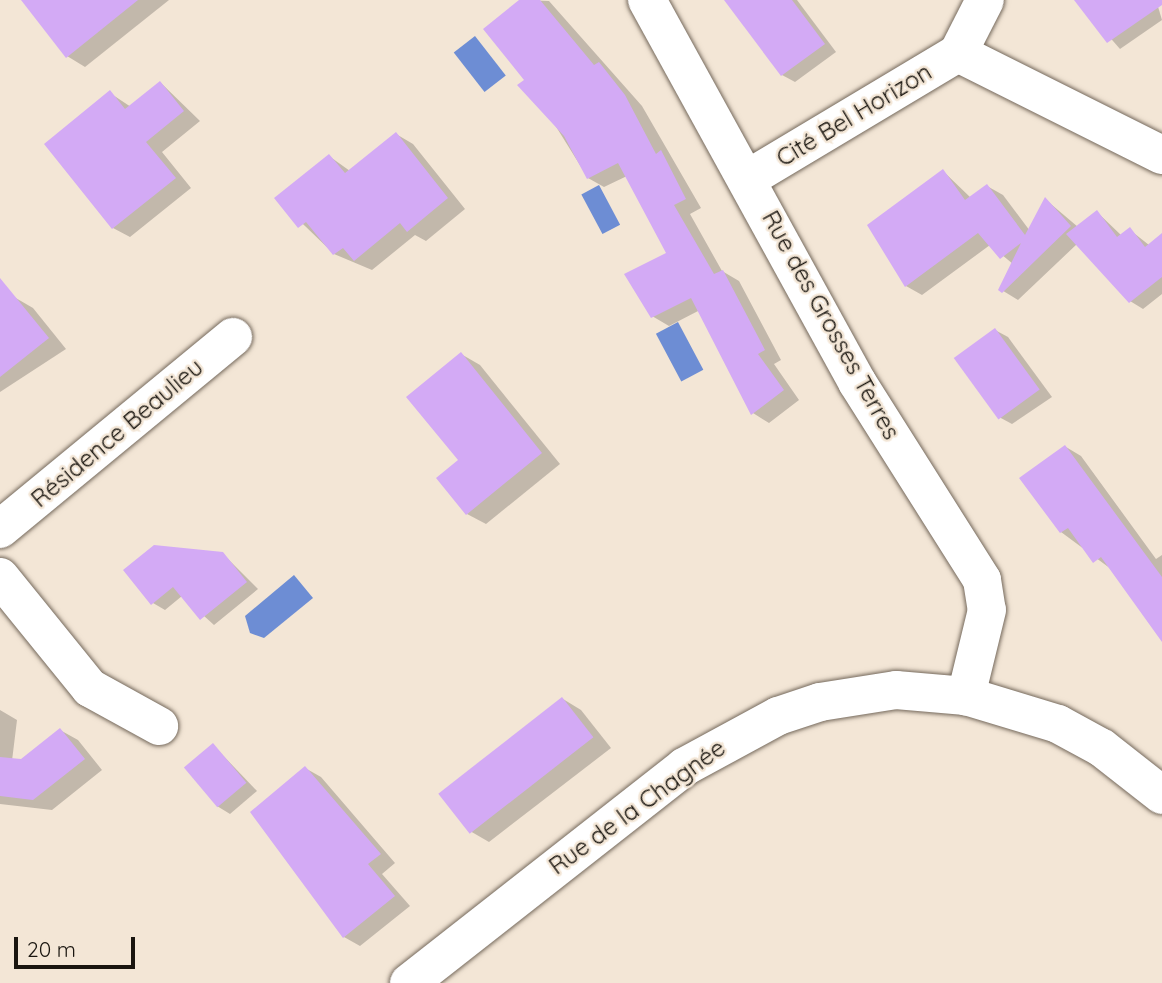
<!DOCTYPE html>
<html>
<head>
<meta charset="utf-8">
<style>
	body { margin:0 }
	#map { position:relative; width:1162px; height:983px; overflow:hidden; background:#f3e6d6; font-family:Quicksand,sans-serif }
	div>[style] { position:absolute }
	.water>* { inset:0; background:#6d8dd4; transform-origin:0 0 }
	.shadow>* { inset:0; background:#0003 }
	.building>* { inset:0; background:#d3aaf5; transform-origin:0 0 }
	.roads { filter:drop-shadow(0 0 2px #75695c) drop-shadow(0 0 2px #75695c) }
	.street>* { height:38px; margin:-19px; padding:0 19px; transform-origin:19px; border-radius:19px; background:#fff }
	.secondary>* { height:38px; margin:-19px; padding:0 19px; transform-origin:19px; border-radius:19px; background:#fff }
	span { translate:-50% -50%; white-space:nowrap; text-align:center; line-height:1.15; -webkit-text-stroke:5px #f3e6d6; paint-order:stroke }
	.street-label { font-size:24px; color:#19150f }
	.scale { position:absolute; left:14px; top:937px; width:121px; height:32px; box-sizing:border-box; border:4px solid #19150f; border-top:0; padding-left:9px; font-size:21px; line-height:24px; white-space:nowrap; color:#19150f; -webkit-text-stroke:5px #f3e6d6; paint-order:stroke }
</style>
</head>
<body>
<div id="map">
	<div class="water">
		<i style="left:475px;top:36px;width:50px;height:27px;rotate:52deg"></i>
		<i style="left:599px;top:185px;width:45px;height:20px;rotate:62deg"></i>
		<i style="left:678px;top:322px;width:54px;height:25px;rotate:62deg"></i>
		<i style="clip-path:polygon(294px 575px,313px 598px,264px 638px,250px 633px,245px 616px)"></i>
	</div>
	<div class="shadow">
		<i style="clip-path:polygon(32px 0,169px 0,85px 67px,67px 56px)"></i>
		<i style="clip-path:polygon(522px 0,549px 1px,642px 106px,701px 208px,690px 214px,722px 271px,739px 281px,781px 360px,774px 364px,799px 400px,769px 423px,753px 413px,700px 310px,669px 326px,652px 316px,668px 254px,627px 176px,604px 187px,588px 178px,527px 80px)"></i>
		<i style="clip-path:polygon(728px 0,797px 0,836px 52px,795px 82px,782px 75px)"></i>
		<i style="clip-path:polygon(1077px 0,1156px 0,1162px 20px,1120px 49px)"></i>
		<i style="clip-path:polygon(161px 83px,200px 121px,162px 152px,191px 188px,130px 237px,113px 228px,110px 93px,131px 107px)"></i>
		<i style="clip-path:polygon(396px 134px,413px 144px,465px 209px,426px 241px,415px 235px,372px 270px,334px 254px,276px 198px,329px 156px,350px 171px)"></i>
		<i style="clip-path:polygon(943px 171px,971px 198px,987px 186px,1003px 195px,1030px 231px,1045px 199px,1078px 227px,1097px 212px,1122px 236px,1130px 230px,1149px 245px,1162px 235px,1162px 294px,1143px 309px,1130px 301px,1077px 244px,1018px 300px,1000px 289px,1013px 264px,990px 245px,922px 295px,906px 286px,869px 225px)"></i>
		<i style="clip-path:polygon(14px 297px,33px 308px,66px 349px,0 392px,0 308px)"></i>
		<i style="clip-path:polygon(995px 330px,1008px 337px,1052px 397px,1012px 424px,999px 417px)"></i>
		<i style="clip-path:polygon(461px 354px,480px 365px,560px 464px,486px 524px,467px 514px)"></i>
		<i style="clip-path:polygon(1066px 447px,1081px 456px,1156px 559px,1162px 555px,1162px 630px,1111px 569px,1061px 532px)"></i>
		<i style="clip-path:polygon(223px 554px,258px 589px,214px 625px,182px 596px,165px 610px,153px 603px,126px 571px)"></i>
		<i style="clip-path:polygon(563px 699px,581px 710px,611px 748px,489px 842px,470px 831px)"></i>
		<i style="clip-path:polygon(0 710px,17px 720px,11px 769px,60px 730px,78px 740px,102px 770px,52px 810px,0 804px)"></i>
		<i style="clip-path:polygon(213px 745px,257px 791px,230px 814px,217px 806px)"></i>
		<i style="clip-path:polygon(305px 768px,321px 777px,395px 863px,382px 874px,410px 906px,360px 946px,344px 937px,252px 813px)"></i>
	</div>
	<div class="building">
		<i style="clip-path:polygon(21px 0,138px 0,66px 58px)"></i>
		<i style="clip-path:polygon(519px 0,540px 0,594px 65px,599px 62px,625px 95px,656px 154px,661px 150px,686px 199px,674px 205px,714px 274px,723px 270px,765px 350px,758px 354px,784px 390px,751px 415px,691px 298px,651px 318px,624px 274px,666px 253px,618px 163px,587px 179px,564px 136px,517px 85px,524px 80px,483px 29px)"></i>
		<i style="clip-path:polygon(724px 0,792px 0,825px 44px,781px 76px)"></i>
		<i style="clip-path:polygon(1074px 0,1162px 0,1162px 5px,1107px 43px)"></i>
		<i style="clip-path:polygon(160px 81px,184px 111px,146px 142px,176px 178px,112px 229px,44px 144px,110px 90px,125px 109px)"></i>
		<i style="clip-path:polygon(396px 132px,448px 198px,407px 232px,400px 223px,354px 261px,343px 248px,333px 255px,306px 222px,298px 228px,274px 198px,329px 154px,345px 173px)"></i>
		<i style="clip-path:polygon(943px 169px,965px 200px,987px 184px,1025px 235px,1045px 197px,1071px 226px,1002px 293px,998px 290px,1021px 243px,1000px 259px,978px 233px,905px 287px,867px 225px)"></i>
		<i style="clip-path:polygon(1097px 210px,1117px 237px,1130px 227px,1145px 247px,1162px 233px,1162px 277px,1129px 303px,1066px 234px)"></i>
		<i style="clip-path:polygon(0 278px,49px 338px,0 377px)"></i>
		<i style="left:995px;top:328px;width:76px;height:51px;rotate:54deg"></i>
		<i style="clip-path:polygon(461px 352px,542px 453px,466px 515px,436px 478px,458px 460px,406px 397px)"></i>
		<i style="clip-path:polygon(1065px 445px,1162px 577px,1162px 642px,1101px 557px,1093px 563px,1068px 528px,1060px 533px,1019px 478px)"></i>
		<i style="clip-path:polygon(154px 545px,223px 552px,247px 582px,200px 620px,173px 587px,151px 605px,123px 570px)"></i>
		<i style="left:562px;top:697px;width:51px;height:157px;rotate:52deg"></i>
		<i style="clip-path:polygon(60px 728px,85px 759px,33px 800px,0 796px,0 757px,21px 759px)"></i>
		<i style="left:213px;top:743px;width:52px;height:38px;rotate:50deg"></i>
		<i style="clip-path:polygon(305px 766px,381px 854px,368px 864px,395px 896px,343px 938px,250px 812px)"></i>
	</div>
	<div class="roads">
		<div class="street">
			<i style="left:647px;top:0;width:436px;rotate:61.2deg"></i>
			<i style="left:857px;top:382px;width:234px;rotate:57.7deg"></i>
			<i style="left:982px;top:580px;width:30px;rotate:81deg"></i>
			<i style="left:987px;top:610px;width:89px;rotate:103.7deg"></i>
			<i style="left:958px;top:53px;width:228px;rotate:26.6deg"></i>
			<i style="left:749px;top:178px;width:244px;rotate:-30.9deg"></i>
			<i style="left:958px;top:53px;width:59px;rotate:-63deg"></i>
			<i style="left:0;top:529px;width:302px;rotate:-39.5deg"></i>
			<i style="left:0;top:577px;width:143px;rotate:51deg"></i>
			<i style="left:90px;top:688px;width:79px;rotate:28.8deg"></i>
		</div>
		<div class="secondary">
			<i style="left:409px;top:983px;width:350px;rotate:-38.1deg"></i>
			<i style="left:684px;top:767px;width:107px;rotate:-28.5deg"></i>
			<i style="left:778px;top:716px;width:44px;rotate:-18.4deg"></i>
			<i style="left:820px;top:702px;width:77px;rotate:-9deg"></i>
			<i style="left:896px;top:690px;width:70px;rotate:4.9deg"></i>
			<i style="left:966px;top:696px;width:96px;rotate:16.9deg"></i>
			<i style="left:1058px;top:724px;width:50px;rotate:28.6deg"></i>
			<i style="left:1102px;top:748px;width:76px;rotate:38.1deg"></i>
		</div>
	</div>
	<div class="street-label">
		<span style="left:854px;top:115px;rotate:-31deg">Cité Bel Horizon</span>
		<span style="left:831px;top:325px;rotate:61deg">Rue des Grosses Terres</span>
		<span style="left:117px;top:433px;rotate:-40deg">Résidence Beaulieu</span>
		<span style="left:637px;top:807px;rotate:-36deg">Rue de la Chagnée</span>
	</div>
	<div class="scale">20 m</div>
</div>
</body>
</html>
